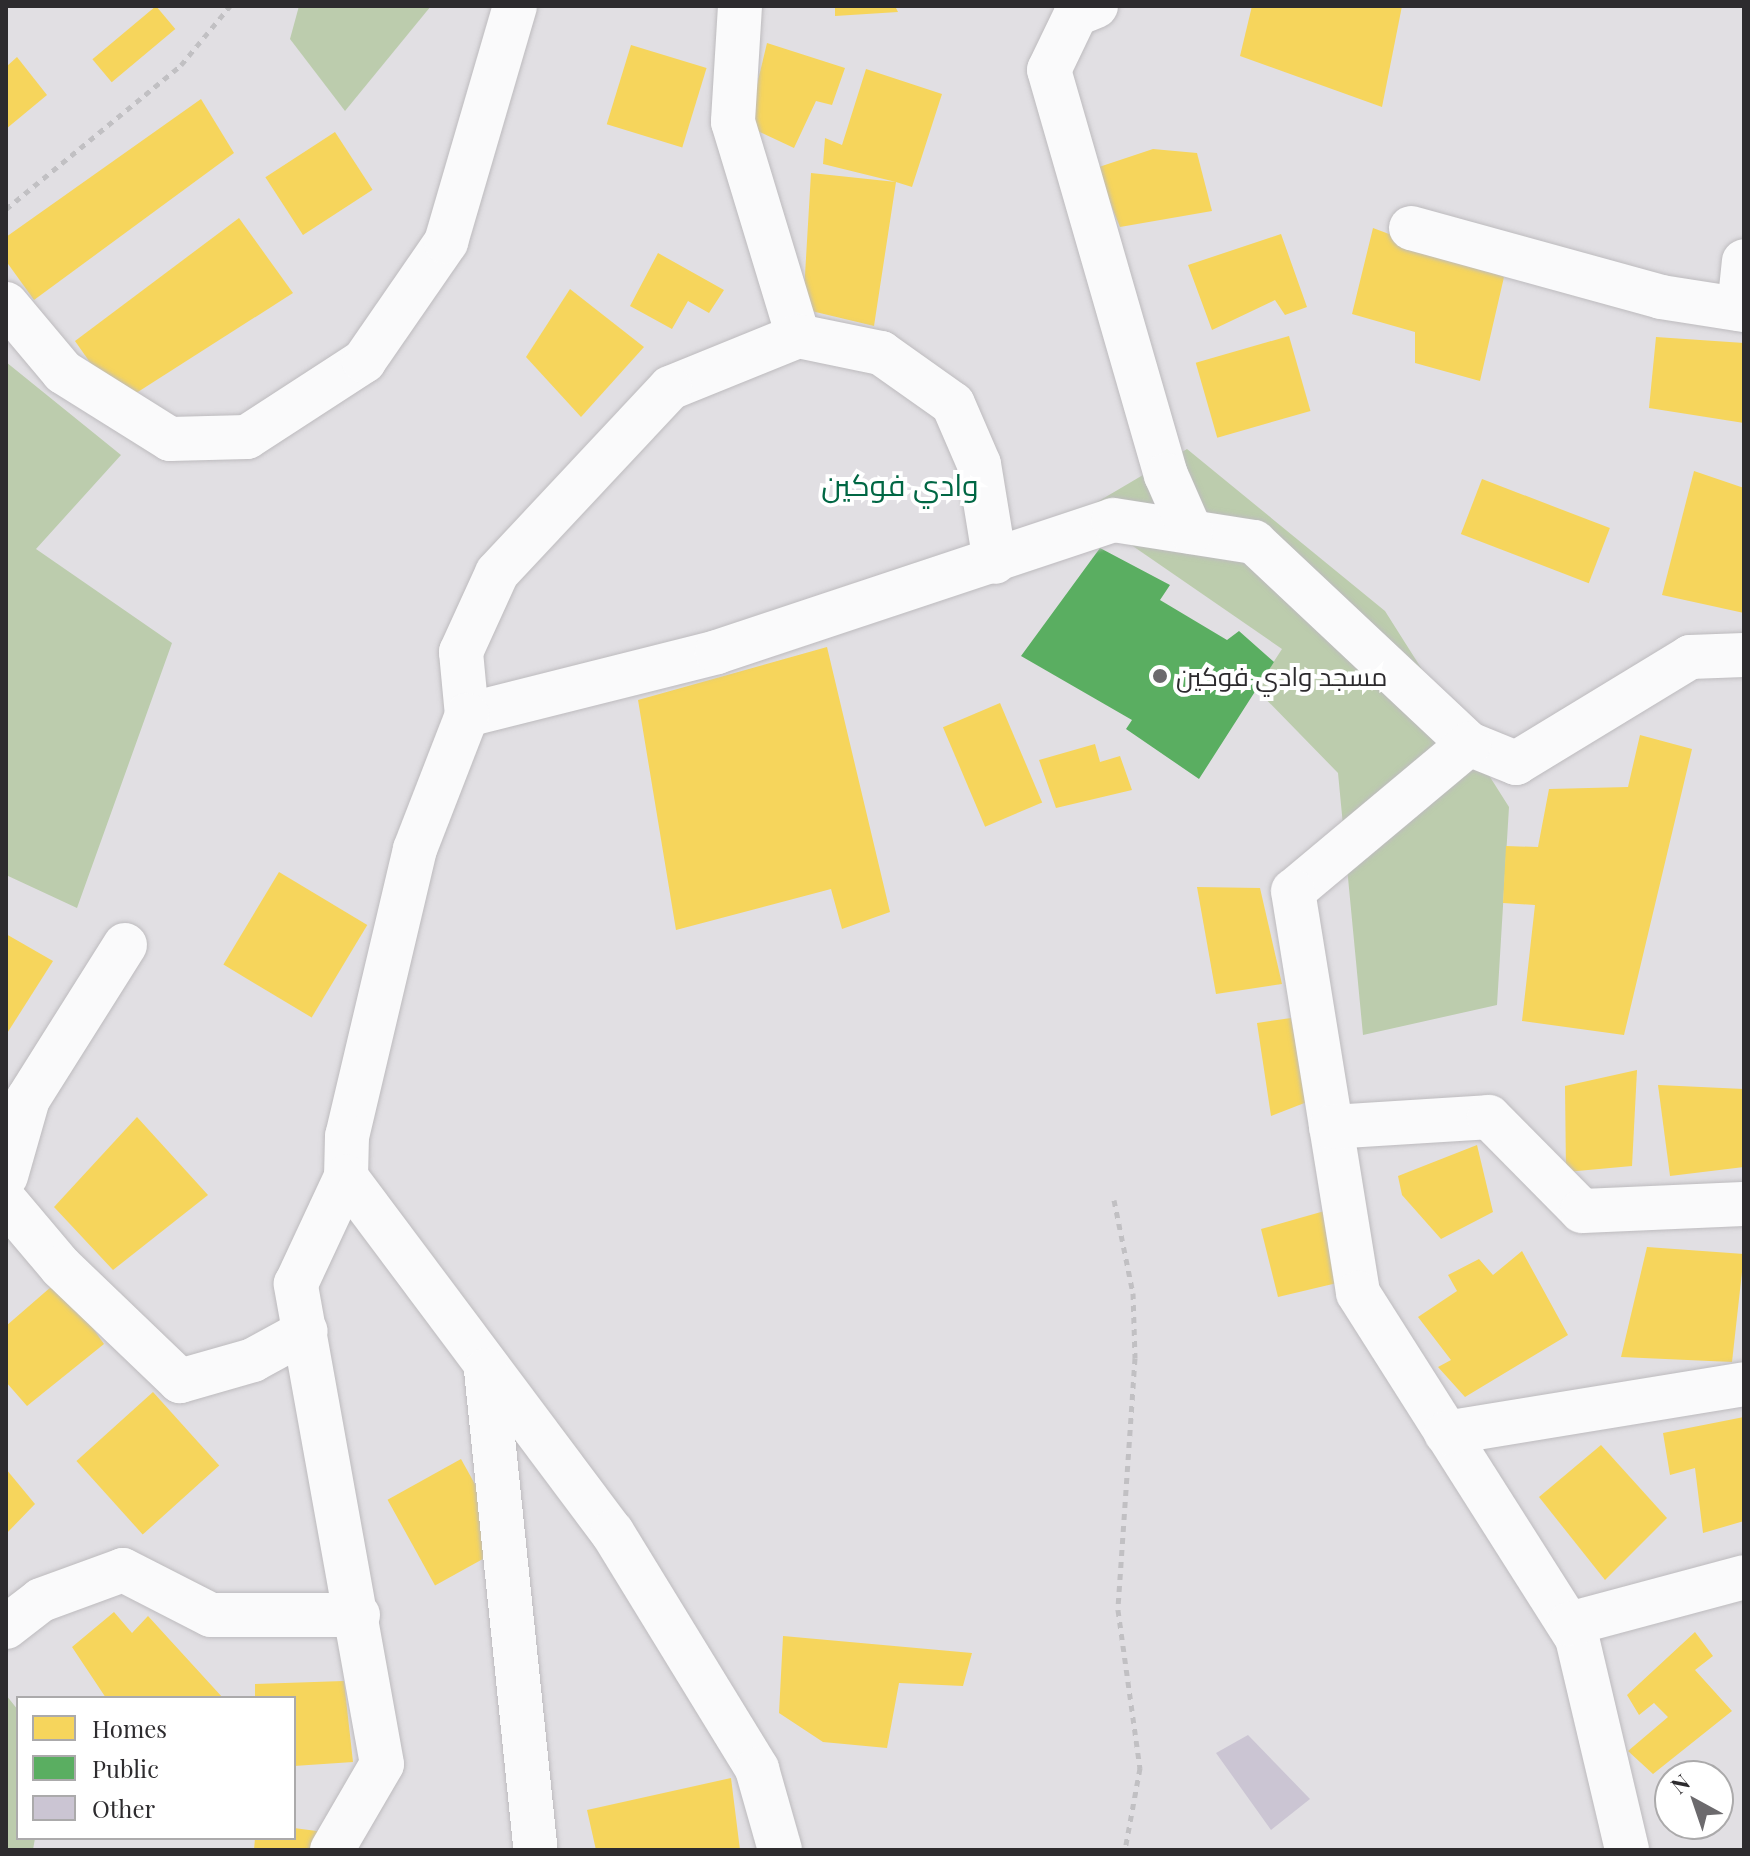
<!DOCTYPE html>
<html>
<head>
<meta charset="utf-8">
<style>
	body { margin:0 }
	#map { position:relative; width:1750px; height:1856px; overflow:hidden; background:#e1dfe3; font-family:"Playfair Display",Cairo,serif }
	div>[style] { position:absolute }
	.green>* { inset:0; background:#bcccad }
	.homes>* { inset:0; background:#f6d55c; transform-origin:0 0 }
	.public>* { inset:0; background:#5aae61 }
	.building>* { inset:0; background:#cbc5d3 }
	.path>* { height:5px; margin-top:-2.5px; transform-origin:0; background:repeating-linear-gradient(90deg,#c1c0c3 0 6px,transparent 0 12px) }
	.roads { filter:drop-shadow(0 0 2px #bdbbbe) drop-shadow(0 0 2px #bdbbbe) }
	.minor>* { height:44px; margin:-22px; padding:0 22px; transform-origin:22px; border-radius:22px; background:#fafafb }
	.dots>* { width:22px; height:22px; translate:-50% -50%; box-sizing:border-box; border:4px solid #fff; border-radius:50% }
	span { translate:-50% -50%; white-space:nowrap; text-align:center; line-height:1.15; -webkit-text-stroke:8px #fff; paint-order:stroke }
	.poi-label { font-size:26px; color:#2d2b2e }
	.left { translate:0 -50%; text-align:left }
	.quarter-label { font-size:30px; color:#006744 }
	.frame { position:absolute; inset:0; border:8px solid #2d2b2e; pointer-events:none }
	.legend { position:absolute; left:16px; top:1696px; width:280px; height:144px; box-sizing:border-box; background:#fff; border:2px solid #abaaab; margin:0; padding:10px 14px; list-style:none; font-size:24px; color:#2d2b2e }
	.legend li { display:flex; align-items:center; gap:16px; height:40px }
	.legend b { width:40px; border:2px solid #abaaab }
	.north { position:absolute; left:1654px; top:1760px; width:80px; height:80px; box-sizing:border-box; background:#fff; border:2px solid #abaaab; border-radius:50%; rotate:320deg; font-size:22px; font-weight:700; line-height:32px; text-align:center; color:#2d2b2e }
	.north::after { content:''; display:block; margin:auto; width:28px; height:36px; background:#6c6a6d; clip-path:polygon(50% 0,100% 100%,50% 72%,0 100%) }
</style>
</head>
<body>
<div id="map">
	<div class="green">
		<i style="clip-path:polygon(299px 6px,431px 6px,345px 111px,290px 39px)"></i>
		<i style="clip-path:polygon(6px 362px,121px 455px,36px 549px,172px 643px,77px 908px,6px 875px)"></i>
		<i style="clip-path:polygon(1187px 449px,1385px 611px,1509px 807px,1497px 1005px,1363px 1035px,1338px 773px,1256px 689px,1282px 649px,1082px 511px)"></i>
		<i style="clip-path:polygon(6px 1695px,18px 1710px,18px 1838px,35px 1838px,33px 1850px,6px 1850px)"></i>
	</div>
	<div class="homes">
		<i style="left:156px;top:6px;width:30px;height:83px;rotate:50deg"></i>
		<i style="clip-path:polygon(835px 6px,895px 6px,898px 12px,835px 16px)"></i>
		<i style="clip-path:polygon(1252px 6px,1402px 6px,1382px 107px,1240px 56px)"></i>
		<i style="clip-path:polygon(767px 43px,845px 68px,832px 105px,816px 101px,794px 148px,747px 126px)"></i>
		<i style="left:631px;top:45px;width:79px;height:83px;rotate:17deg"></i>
		<i style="clip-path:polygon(17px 57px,47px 95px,6px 129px,6px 67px)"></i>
		<i style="clip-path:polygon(866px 69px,942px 94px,912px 187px,896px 182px,874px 326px,803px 309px,811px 173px,896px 182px,823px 164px,825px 138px,842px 145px)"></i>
		<i style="clip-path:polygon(201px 99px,234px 153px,34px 300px,6px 261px,6px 237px)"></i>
		<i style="left:335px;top:132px;width:69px;height:83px;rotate:57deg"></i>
		<i style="clip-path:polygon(1153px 149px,1197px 153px,1212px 211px,1120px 227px,1096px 168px)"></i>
		<i style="clip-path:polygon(239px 218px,293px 293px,119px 404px,75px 341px)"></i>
		<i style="clip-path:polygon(1373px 228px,1504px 277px,1480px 381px,1415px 363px,1415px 332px,1352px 314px)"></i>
		<i style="clip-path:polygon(1281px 234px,1307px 307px,1285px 315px,1275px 300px,1212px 330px,1188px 265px)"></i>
		<i style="clip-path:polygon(658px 253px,724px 290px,709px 313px,688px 301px,672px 329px,630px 306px)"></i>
		<i style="clip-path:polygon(570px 289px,644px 347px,581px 417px,526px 357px)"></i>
		<i style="left:1289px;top:336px;width:78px;height:97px;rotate:74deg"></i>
		<i style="clip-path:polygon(1656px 337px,1744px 343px,1744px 423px,1649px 408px)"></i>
		<i style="clip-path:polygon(1694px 471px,1744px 488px,1744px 613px,1662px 595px)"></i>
		<i style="left:1482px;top:479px;width:137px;height:59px;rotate:21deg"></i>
		<i style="clip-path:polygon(827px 647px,890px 912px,842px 929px,831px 889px,676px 930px,638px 700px)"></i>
		<i style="left:1000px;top:703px;width:108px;height:62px;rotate:67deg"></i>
		<i style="clip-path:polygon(1640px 735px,1692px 749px,1624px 1035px,1522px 1021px,1535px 905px,1503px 903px,1506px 846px,1538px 847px,1549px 789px,1628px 787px)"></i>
		<i style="clip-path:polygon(1095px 744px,1100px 762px,1120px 756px,1132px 790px,1056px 808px,1039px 760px)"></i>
		<i style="left:279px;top:872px;width:103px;height:108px;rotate:31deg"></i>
		<i style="clip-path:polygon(1197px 887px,1260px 888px,1282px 984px,1216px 994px)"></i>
		<i style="clip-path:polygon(6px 934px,53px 961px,6px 1035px)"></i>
		<i style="clip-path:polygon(1291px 1018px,1307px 1102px,1271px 1116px,1257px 1023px)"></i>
		<i style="clip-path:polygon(1637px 1070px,1632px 1166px,1566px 1172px,1565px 1086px)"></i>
		<i style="clip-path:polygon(1658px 1085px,1744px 1089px,1744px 1167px,1670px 1176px)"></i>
		<i style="clip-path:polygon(137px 1117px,208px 1195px,113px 1270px,54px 1207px)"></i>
		<i style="clip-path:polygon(1477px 1145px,1493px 1212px,1441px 1239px,1402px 1195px,1398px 1176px)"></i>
		<i style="clip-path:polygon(1328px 1210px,1337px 1283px,1278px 1297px,1261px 1229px)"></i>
		<i style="clip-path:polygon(1647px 1247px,1744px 1254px,1732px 1362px,1621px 1357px)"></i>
		<i style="clip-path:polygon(1522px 1251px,1568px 1335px,1465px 1397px,1438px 1367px,1451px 1360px,1418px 1317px,1457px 1291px,1448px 1275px,1479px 1259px,1493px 1275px)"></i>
		<i style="clip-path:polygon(59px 1280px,104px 1344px,27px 1406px,6px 1382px,6px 1326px)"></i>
		<i style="left:153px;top:1392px;width:99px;height:103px;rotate:48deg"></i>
		<i style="clip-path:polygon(1744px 1417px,1744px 1521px,1703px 1533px,1695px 1468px,1670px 1475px,1663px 1433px)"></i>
		<i style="clip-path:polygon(1601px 1445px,1667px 1518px,1605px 1580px,1539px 1497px)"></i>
		<i style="left:461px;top:1459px;width:98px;height:84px;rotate:61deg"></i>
		<i style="clip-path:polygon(6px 1469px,35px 1504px,6px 1534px)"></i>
		<i style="clip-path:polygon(114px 1612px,132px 1633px,148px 1616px,223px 1698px,106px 1698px,72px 1647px)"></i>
		<i style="clip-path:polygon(1695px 1632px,1713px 1656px,1695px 1670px,1732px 1711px,1653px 1774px,1628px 1751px,1668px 1717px,1654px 1703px,1639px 1715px,1627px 1695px)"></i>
		<i style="clip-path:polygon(783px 1636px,972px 1653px,963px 1686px,899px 1683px,887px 1748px,823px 1742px,779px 1713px)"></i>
		<i style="clip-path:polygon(344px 1681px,353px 1762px,294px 1766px,294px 1698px,255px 1698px,255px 1684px)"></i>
		<i style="clip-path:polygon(731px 1778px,740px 1850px,596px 1850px,587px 1810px)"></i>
		<i style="clip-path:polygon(294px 1828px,339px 1834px,327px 1850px,254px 1850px,255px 1838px,294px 1838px)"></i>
	</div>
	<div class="public">
		<i style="clip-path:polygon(1100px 548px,1170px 585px,1160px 600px,1227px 640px,1239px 631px,1274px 662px,1199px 779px,1126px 729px,1132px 720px,1021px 656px)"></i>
	</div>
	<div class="building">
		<i style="clip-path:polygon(1248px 1735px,1310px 1799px,1271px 1830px,1216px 1753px)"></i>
	</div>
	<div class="path">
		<i style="left:6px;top:209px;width:227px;rotate:-39.4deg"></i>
		<i style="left:181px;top:65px;width:77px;rotate:-50.3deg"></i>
		<i style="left:1114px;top:1200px;width:95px;rotate:78.5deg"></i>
		<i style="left:1133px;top:1293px;width:65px;rotate:88.2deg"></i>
		<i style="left:1135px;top:1358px;width:253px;rotate:93.9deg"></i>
		<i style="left:1118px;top:1610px;width:160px;rotate:82.1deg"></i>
		<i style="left:1140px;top:1768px;width:83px;rotate:100.4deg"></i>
	</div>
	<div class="roads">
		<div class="minor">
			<i style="left:740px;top:6px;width:116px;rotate:93.5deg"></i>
			<i style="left:733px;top:122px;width:224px;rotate:73.1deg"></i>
			<i style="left:798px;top:336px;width:138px;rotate:157.9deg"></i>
			<i style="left:670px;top:388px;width:253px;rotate:133.1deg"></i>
			<i style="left:497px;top:573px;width:87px;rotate:114.5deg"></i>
			<i style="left:461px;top:652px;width:63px;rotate:84.6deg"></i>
			<i style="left:467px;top:715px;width:258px;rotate:-14.1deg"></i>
			<i style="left:717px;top:652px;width:417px;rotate:-18.4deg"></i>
			<i style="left:1113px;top:520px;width:143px;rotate:8.9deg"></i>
			<i style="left:1254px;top:542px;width:295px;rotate:43.2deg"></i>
			<i style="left:1469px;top:744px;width:51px;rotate:22deg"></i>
			<i style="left:1516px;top:763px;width:204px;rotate:-31.3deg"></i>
			<i style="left:1690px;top:657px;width:54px;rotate:-2.1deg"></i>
			<i style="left:1096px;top:6px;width:22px;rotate:158deg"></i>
			<i style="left:1076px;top:14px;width:62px;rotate:115.7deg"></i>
			<i style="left:1049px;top:70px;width:422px;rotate:73.9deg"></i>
			<i style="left:1166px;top:475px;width:62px;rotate:66.3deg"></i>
			<i style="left:1411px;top:228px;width:259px;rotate:15.4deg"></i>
			<i style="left:1661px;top:297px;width:84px;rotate:8.9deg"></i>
			<i style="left:6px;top:304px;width:89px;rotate:50deg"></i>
			<i style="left:63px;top:372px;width:126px;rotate:32.1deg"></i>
			<i style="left:170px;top:439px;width:77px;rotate:-1.5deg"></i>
			<i style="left:247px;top:437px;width:140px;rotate:-33deg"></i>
			<i style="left:364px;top:361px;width:145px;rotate:-55.4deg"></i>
			<i style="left:446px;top:242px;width:246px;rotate:-73.7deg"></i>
			<i style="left:1739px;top:309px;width:48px;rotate:-84.1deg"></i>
			<i style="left:798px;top:336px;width:85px;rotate:11.6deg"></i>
			<i style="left:881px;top:353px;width:88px;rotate:35.3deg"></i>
			<i style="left:953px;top:404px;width:65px;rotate:66.6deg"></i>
			<i style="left:979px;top:464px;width:99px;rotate:80.7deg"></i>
			<i style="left:467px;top:715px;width:144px;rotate:111.2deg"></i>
			<i style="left:415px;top:849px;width:295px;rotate:103.3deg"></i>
			<i style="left:347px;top:1136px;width:41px;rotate:91.4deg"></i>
			<i style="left:346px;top:1177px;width:444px;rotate:53.2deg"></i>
			<i style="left:612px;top:1532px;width:278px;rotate:58.5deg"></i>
			<i style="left:757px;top:1769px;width:84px;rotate:74.1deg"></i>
			<i style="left:1469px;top:744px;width:229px;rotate:140.1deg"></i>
			<i style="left:1293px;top:891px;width:407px;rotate:80.8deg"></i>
			<i style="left:1358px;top:1293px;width:409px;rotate:57.6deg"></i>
			<i style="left:1577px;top:1638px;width:218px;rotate:76.7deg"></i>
			<i style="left:1331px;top:1127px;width:158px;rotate:-3.6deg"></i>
			<i style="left:1489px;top:1117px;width:132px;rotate:45.3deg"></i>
			<i style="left:1582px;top:1211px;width:162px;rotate:-2.5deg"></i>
			<i style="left:6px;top:1176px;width:80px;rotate:-74.1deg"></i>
			<i style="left:28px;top:1099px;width:182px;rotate:-57.8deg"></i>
			<i style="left:6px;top:1202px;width:85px;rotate:49.8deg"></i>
			<i style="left:61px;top:1267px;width:165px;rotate:43.8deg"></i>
			<i style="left:180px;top:1381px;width:76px;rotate:-16deg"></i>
			<i style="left:253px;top:1360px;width:60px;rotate:-28.7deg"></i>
			<i style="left:486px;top:1370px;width:483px;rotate:84.1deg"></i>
			<i style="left:1446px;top:1433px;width:302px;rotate:-9.3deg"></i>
			<i style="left:1569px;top:1624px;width:181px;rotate:-15deg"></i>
			<i style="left:6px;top:1627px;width:44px;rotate:-37.6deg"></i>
			<i style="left:41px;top:1600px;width:87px;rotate:-20.1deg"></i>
			<i style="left:123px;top:1570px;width:99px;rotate:27.1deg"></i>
			<i style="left:211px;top:1615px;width:147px"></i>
			<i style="left:332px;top:1850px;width:99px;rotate:-59.8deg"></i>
			<i style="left:382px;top:1764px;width:488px;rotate:-100.2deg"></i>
			<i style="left:296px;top:1284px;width:118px;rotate:-65deg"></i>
		</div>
	</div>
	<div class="dots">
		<i style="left:1160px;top:676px;background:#6c6a6d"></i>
	</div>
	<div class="poi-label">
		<span class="left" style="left:1176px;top:676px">مسجد وادي فوكين</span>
	</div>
	<div class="quarter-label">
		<span style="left:900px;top:484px">وادي فوكين</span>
	</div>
	<div class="frame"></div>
	<ul class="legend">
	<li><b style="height:22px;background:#f6d55c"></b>Homes</li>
	<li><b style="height:22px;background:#5aae61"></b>Public</li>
	<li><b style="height:22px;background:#cbc5d3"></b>Other</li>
	</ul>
	<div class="north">N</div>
</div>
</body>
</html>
